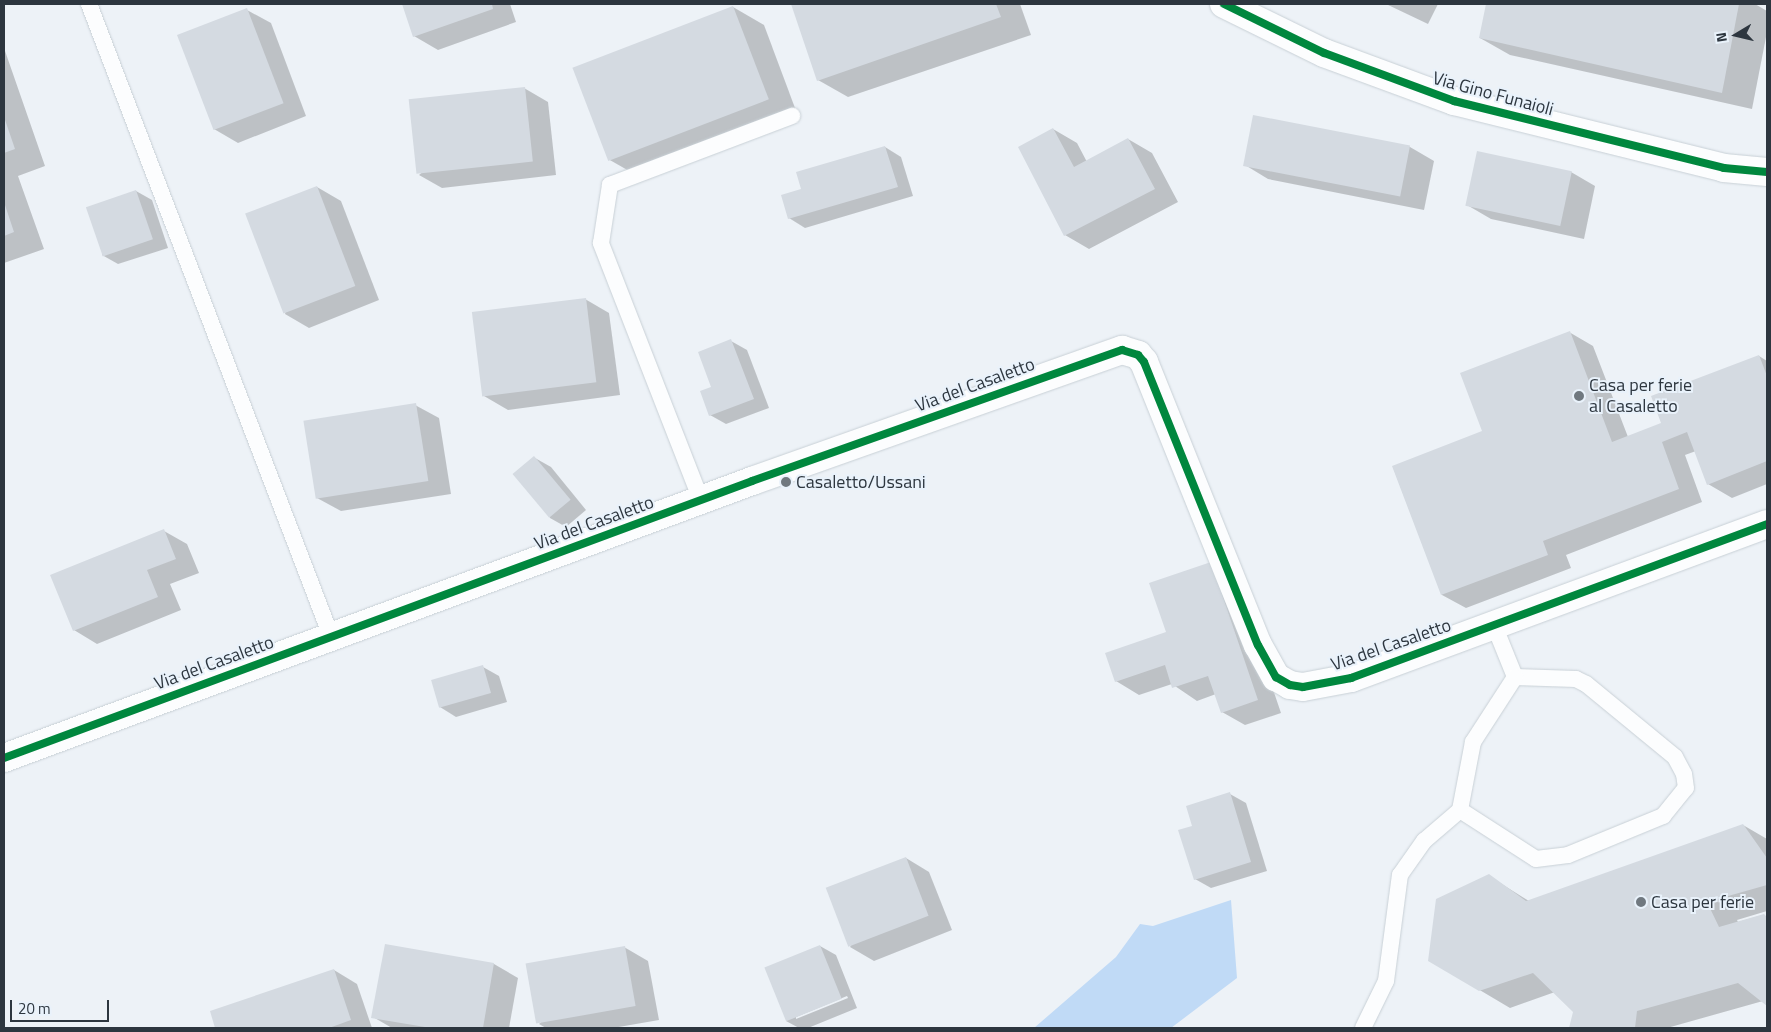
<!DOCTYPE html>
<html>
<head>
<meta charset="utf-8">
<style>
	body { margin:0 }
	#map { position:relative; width:1771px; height:1032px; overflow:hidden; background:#edf2f7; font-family:"Titillium Web",sans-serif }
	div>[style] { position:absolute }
	.green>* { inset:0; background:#c0daf6 }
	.shadow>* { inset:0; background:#0003 }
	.building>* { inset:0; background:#d4dae1; transform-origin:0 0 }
	.roads { filter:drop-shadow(0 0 1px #c8d0d6) drop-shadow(0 0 1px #c8d0d6) }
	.lane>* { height:16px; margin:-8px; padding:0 8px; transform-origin:8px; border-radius:8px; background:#fcfdfe }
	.street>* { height:28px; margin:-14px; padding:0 14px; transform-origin:14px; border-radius:14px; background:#fcfdfe }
	.secondary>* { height:28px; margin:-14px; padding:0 14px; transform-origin:14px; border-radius:14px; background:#fcfdfe }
	.cycleway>* { height:8px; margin:-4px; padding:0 4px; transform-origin:4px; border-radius:4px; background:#00873e }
	.dots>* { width:14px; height:14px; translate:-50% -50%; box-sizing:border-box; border:2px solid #e9f2fb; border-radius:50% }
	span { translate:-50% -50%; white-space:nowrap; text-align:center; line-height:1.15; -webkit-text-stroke:4px #e9f2fb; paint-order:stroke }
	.street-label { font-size:18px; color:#2d363f }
	.poi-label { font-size:18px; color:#2d363f }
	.left { translate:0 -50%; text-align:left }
	.frame { position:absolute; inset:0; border:5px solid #2d363f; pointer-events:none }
	.north { position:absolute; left:1711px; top:10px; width:50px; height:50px; -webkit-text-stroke:4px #e9f2fb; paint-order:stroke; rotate:261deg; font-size:14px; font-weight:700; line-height:20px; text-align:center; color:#2d363f }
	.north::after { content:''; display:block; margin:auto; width:18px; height:22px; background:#2d363f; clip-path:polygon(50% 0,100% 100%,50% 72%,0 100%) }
	.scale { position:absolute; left:10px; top:1000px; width:99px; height:22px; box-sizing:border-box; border:2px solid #2d363f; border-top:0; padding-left:6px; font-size:15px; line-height:18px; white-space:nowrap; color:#2d363f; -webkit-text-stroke:4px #e9f2fb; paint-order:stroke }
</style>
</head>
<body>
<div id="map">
	<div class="green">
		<i style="clip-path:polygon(1231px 900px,1237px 978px,1171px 1028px,1034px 1028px,1116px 957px,1140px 924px,1153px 926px)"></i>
	</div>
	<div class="shadow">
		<i style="clip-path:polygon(403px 4px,510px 4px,516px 22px,438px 50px,414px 36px)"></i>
		<i style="clip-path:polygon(792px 4px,1020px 4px,1031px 35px,848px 97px,818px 80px)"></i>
		<i style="clip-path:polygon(1386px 4px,1438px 4px,1428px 24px)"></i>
		<i style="clip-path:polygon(1488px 4px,1755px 4px,1767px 11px,1767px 32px,1752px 109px,1510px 55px,1480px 38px)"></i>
		<i style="clip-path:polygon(733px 7px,764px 25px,798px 116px,638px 176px,608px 159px)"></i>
		<i style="clip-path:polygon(247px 10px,271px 23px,306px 116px,238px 143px,214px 129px)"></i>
		<i style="clip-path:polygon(4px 48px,45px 166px,18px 176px,44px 249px,4px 263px)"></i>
		<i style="clip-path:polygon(524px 88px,548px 102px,556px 175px,442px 188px,419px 175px)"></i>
		<i style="clip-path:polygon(1254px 116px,1410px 147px,1434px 161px,1424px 210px,1268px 179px,1245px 165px)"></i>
		<i style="clip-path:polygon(1053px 129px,1077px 143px,1087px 162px,1128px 139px,1152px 153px,1178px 202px,1089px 249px,1065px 235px)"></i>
		<i style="clip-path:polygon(885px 147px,901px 157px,913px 196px,805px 228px,789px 218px,803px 190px)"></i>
		<i style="clip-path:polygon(1571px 172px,1595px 186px,1584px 239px,1491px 219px,1467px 205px)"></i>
		<i style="clip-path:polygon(317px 187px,341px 201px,379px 300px,309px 328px,285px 314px)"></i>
		<i style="clip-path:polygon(136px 191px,152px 200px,168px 248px,118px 264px,102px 255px)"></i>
		<i style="clip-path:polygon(585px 299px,609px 313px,620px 395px,508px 410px,484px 396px)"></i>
		<i style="clip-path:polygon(1569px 332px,1593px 346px,1628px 437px,1663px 424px,1759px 356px,1767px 361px,1767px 484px,1732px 498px,1708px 484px,1696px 451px,1685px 455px,1702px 502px,1566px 555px,1571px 568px,1466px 608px,1442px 595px,1393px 467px,1484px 432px)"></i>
		<i style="clip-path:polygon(731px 341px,747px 350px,769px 408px,726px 424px,710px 415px,712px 388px)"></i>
		<i style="clip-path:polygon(415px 405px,439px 418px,451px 494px,341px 511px,317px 498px)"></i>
		<i style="clip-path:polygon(535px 458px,551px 467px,586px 510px,566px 527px,550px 518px)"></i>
		<i style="clip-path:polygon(164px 531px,187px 544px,199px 573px,170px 584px,181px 610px,97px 644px,74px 630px)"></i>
		<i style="clip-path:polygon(1235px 577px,1281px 713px,1245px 725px,1222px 712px,1216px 694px,1197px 701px,1172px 684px,1139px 695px,1116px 681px,1168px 633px,1151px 584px)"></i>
		<i style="clip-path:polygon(483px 667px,499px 676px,507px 702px,456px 717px,440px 707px)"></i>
		<i style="clip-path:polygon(1230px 794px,1246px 803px,1267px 871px,1211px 888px,1195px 879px,1193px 827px)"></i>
		<i style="clip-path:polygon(1743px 825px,1767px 839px,1767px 911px,1737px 920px,1738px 922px,1763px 915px,1767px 917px,1767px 1004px,1763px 1001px,1667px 1028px,1570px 1028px,1574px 1012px,1555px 992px,1510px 1008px,1429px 960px,1489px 876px,1529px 901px)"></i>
		<i style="clip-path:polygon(906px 858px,929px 872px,952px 930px,874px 961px,850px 947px)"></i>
		<i style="clip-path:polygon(386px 945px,494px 964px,518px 978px,509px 1028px,392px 1028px,373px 1017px)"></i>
		<i style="clip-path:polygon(evenodd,820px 946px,836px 955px,857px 1008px,808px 1028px,799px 1028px,786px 1021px,820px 946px,847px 996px,848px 998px,796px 1019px,796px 1017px,847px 996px)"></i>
		<i style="clip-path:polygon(624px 947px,648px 961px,659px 1020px,613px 1028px,546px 1028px,539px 1024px)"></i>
		<i style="clip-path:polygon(334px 970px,357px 984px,372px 1028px,217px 1028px,211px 1012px)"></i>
	</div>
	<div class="building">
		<i style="clip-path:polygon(402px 4px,492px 4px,493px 9px,413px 37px)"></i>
		<i style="clip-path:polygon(791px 4px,996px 4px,1001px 17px,817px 81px)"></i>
		<i style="clip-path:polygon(1486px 4px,1739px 4px,1722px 93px,1479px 38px)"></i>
		<i style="left:733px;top:6px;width:100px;height:172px;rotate:69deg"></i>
		<i style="left:247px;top:8px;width:102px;height:75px;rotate:69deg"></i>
		<i style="left:525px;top:87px;width:75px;height:117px;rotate:84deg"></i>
		<i style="left:1253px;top:115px;width:160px;height:52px;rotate:11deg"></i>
		<i style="clip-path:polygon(4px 117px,15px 149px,4px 153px)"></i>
		<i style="clip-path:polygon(1053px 128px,1074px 167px,1128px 138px,1155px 189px,1064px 236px,1018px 147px)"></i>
		<i style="clip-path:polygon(885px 146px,898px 187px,788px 219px,781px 195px,801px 189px,796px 172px)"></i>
		<i style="left:1477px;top:151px;width:97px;height:56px;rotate:12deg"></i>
		<i style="left:317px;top:186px;width:107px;height:77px;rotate:69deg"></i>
		<i style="left:136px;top:190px;width:52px;height:53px;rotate:71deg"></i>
		<i style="clip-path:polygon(4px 202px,14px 232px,4px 236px)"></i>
		<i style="left:586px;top:298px;width:85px;height:115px;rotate:83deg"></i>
		<i style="clip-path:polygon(1570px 331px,1612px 442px,1661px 423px,1651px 396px,1759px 355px,1767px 376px,1767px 461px,1707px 485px,1687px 432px,1662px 442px,1679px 489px,1543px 541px,1548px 555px,1441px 595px,1392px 466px,1482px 431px,1460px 373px)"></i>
		<i style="clip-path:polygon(731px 339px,754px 399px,709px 416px,700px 391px,711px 387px,698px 352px)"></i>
		<i style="left:416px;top:403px;width:79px;height:114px;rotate:81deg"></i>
		<i style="left:534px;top:456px;width:57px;height:28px;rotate:50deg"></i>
		<i style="clip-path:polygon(164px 529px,176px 559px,147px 570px,158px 597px,73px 631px,50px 575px)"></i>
		<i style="clip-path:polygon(1211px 562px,1258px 700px,1221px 713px,1208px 676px,1172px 688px,1165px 665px,1115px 682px,1105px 653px,1166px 632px,1149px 583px)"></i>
		<i style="left:483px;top:665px;width:29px;height:54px;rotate:74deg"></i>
		<i style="clip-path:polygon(1230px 792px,1251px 862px,1194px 880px,1178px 830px,1192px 826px,1186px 806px)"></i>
		<i style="clip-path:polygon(1743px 824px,1767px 858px,1767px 885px,1707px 902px,1719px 927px,1764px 914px,1767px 917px,1767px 1006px,1738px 983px,1637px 1011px,1635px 1028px,1569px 1028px,1573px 1012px,1533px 973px,1479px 991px,1428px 961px,1436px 899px,1489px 874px,1526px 901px)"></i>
		<i style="left:906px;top:857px;width:63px;height:86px;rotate:69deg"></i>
		<i style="clip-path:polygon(385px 944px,494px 963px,483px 1028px,431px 1028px,371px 1018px)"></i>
		<i style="left:820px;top:945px;width:58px;height:60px;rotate:68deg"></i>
		<i style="left:625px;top:946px;width:61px;height:101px;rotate:80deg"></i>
		<i style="clip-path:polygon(334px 969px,351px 1020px,329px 1028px,215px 1028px,210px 1011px)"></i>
	</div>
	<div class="roads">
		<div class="lane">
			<i style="left:89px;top:4px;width:677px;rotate:69.05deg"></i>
			<i style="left:701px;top:500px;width:276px;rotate:-111.3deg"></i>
			<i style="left:601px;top:243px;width:59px;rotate:-81.2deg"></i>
			<i style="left:610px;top:185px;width:195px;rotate:-20.8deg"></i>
			<i style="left:1494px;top:625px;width:56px;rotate:68deg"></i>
			<i style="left:1460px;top:810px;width:90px;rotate:32.8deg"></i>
			<i style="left:1536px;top:859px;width:32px;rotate:-7deg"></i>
			<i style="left:1568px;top:855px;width:103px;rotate:-22.3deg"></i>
			<i style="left:1663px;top:816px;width:36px;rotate:-51deg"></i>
			<i style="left:1686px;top:788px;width:14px;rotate:-98deg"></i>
			<i style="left:1684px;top:774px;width:19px;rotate:-118deg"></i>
			<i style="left:1675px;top:757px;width:115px;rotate:-140.6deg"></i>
			<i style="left:1586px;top:684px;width:11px;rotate:-153deg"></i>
			<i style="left:1576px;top:679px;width:61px;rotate:-178.1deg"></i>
			<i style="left:1363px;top:1028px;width:52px;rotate:-63.9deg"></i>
			<i style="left:1386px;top:981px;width:107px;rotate:-82.5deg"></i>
			<i style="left:1400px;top:875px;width:42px;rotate:-54.8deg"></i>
			<i style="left:1424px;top:841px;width:48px;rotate:-40.7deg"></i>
			<i style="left:1460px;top:810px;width:69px;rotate:-79.2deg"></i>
			<i style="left:1473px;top:742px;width:77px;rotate:-57.1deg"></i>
		</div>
		<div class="street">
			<i style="left:1224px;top:4px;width:111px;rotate:26.1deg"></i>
			<i style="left:1324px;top:53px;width:139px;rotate:20.3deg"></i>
			<i style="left:1454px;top:101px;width:278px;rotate:13.9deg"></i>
			<i style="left:1724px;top:168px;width:43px;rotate:5.3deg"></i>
		</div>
		<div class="secondary">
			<i style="left:4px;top:758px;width:798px;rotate:-20.32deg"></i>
			<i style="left:752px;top:481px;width:393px;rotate:-19.5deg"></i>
			<i style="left:1122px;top:350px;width:17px;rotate:17deg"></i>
			<i style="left:1138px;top:355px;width:9px;rotate:49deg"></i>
			<i style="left:1144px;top:362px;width:305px;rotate:68.1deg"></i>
			<i style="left:1258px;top:645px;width:37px;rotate:61deg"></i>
			<i style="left:1276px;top:677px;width:16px;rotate:30deg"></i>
			<i style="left:1290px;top:685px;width:13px;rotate:9deg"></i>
			<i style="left:1303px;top:687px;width:49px;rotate:-10.6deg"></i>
			<i style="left:1351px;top:678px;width:444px;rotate:-20.3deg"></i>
		</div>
	</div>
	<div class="cycleway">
		<i style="left:1224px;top:4px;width:111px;rotate:26.1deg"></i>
		<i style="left:1324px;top:53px;width:139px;rotate:20.3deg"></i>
		<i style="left:1454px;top:101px;width:278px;rotate:13.9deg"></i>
		<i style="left:1724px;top:168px;width:43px;rotate:5.3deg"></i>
		<i style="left:4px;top:758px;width:798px;rotate:-20.32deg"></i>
		<i style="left:752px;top:481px;width:393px;rotate:-19.5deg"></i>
		<i style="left:1122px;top:350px;width:17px;rotate:17deg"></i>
		<i style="left:1138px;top:355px;width:9px;rotate:49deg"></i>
		<i style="left:1144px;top:362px;width:305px;rotate:68.1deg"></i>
		<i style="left:1258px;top:645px;width:37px;rotate:61deg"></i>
		<i style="left:1276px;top:677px;width:16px;rotate:30deg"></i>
		<i style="left:1290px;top:685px;width:13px;rotate:9deg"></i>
		<i style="left:1303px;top:687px;width:49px;rotate:-10.6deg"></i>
		<i style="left:1351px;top:678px;width:444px;rotate:-20.3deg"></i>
	</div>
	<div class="dots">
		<i style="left:1579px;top:396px;background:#70787f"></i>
		<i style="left:786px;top:482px;background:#70787f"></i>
		<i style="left:1641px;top:902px;background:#70787f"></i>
	</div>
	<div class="street-label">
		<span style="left:1493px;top:94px;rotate:15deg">Via Gino Funaioli</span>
		<span style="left:975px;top:385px;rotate:-20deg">Via del Casaletto</span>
		<span style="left:594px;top:523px;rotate:-20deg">Via del Casaletto</span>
		<span style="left:1391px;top:645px;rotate:-19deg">Via del Casaletto</span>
		<span style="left:214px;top:663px;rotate:-20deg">Via del Casaletto</span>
	</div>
	<div class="poi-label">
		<span class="left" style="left:1589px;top:396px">Casa per ferie<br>al Casaletto</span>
		<span class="left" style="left:796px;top:482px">Casaletto/Ussani</span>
		<span class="left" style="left:1651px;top:902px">Casa per ferie</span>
	</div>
	<div class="frame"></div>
	<div class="north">N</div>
	<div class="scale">20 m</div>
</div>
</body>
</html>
